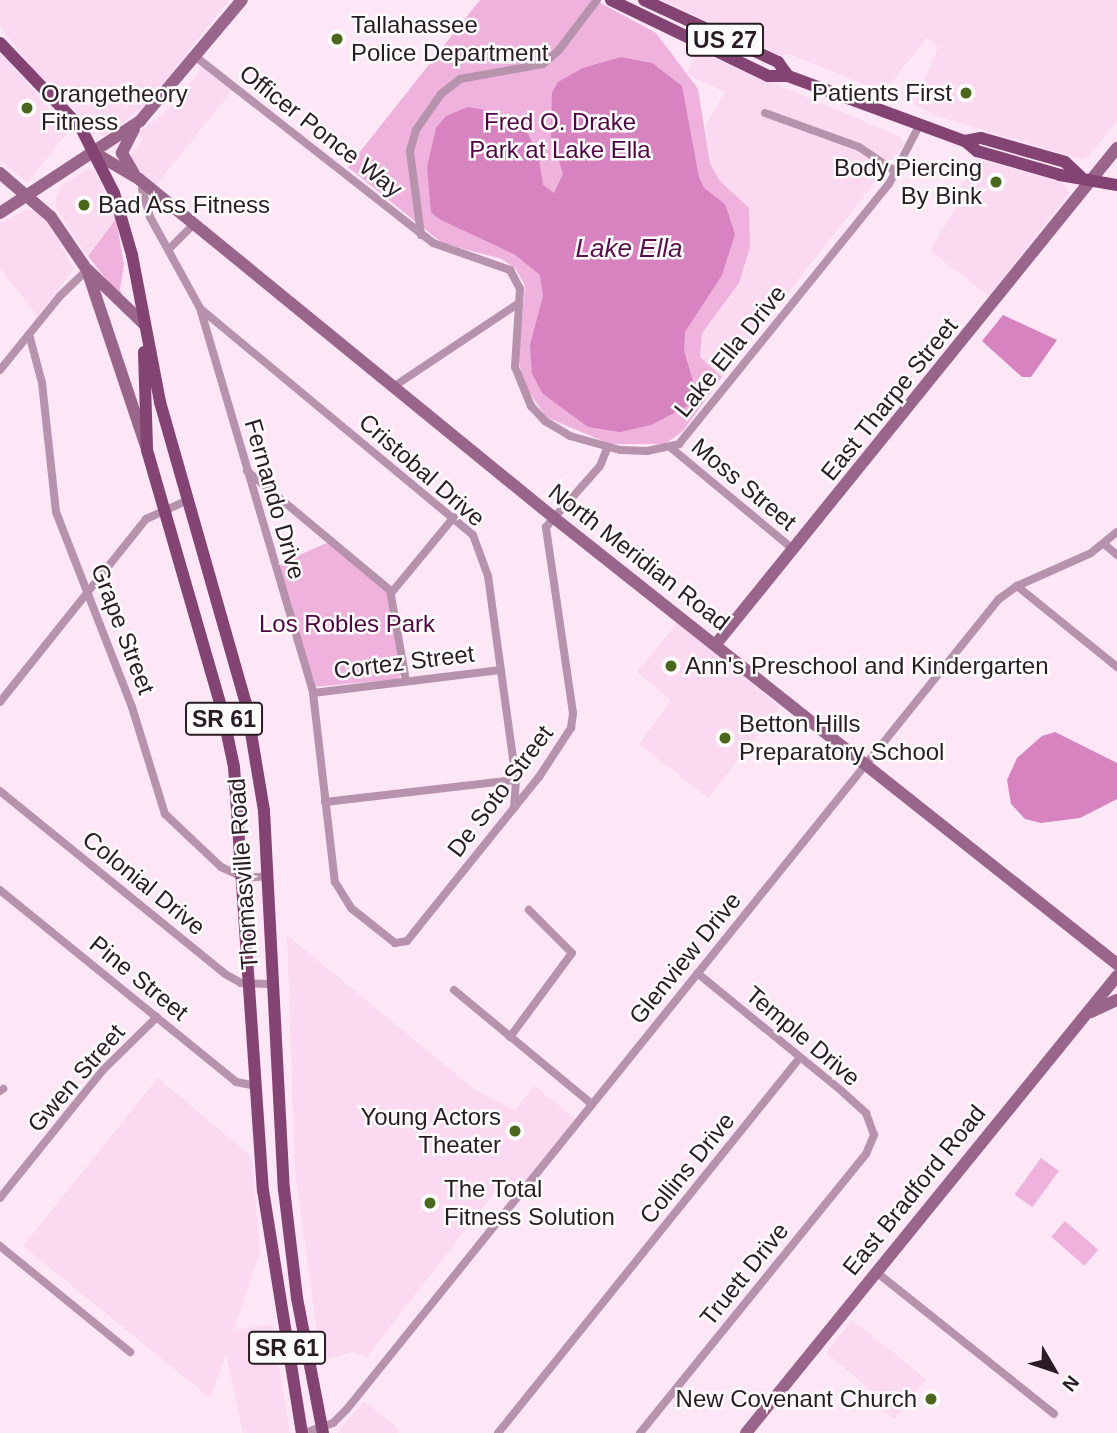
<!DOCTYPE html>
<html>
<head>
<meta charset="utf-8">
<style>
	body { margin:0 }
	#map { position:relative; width:1117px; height:1433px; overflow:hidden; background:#fde7f6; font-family:Helvetica,sans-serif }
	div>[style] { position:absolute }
	.built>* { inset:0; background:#fbd9f0 }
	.green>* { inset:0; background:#eeb2dc; transform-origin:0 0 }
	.water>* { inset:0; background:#d683bf }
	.street>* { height:8px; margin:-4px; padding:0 4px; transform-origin:4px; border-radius:4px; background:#b792ac }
	.secondary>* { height:12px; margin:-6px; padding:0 6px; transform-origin:6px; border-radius:6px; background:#9a658b }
	.primary>* { height:12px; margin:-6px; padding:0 6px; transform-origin:6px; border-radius:6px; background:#844473 }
	.dots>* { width:19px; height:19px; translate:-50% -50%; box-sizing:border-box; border:4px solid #fcfcfc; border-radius:50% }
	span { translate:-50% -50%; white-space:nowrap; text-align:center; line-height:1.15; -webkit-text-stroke:5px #fcfcfc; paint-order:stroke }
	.shield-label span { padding:2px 5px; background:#fcfcfc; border:2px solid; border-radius:5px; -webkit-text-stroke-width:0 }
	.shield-label { font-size:23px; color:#291c25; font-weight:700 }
	.poi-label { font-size:24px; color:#291c25 }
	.left { translate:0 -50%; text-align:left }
	.right { translate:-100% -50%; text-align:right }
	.park-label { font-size:24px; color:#510442 }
	.street-label { font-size:24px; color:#291c25 }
	.water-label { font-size:26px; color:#5a104b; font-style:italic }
	.north { position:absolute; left:1019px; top:1335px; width:70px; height:70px; -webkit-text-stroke:5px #fcfcfc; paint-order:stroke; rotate:129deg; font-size:19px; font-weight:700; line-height:28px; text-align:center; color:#291c25 }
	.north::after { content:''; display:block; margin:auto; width:24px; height:32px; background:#291c25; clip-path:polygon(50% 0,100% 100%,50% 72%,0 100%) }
</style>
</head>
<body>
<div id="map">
	<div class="built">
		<i style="clip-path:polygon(0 0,229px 0,146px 105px,103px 137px,37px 74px,0 27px)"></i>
		<i style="clip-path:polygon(662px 0,1117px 0,1117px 122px,1088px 157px,1080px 159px,934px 115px,914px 104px,938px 47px,927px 38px,883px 92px,789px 54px,781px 56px)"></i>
		<i style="clip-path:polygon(697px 51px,901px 137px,904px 145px,722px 377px,700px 357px,702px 332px,739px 283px,750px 247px,749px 208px,719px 180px,710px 163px,706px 125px,725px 92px,687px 74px)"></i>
		<i style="clip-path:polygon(0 52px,68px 131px,28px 183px,0 160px)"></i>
		<i style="clip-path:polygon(202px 67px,232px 90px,156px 185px,130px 164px,128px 158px,143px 140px,138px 134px,173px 105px)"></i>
		<i style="clip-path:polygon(977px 159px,1063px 183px,1069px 193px,989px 296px,930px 251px,959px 202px,954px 200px)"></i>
		<i style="clip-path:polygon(86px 169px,95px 171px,116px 219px,87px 256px,56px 208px,55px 200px,62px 185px)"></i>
		<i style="clip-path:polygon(26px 210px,37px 210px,45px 218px,74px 269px,37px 316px,0 268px,0 223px)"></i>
		<i style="clip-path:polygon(678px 622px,780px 707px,708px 798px,639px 744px,671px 700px,637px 672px)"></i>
		<i style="clip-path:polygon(287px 935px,476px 1091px,515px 1110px,534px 1086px,575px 1119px,520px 1188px,506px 1177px,367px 1357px,352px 1352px,322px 1360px,317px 1333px,295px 1170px)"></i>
		<i style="clip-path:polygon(158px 1078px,252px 1157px,260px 1252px,234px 1330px,272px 1324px,290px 1433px,243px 1433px,226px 1354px,210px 1398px,23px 1246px)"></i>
		<i style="clip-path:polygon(852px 1320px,926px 1379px,894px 1419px,867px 1397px,872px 1391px,826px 1353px)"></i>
		<i style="clip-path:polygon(364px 1401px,400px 1430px,397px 1433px,337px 1433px)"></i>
	</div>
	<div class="green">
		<i style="clip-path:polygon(480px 0,595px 0,656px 33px,698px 89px,710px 163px,719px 180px,749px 208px,750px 247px,739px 283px,702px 333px,700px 357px,722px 377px,683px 431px,665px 444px,610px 444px,546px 417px,524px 384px,518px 358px,525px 286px,516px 269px,502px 259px,442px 243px,348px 167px)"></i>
		<i style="clip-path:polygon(116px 219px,124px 264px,120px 289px,124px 302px,88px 256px)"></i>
		<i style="clip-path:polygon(329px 542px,387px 591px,402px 673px,398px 679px,313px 687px,279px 564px)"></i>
		<i style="left:1041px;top:1158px;width:22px;height:45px;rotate:36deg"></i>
		<i style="left:1065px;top:1221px;width:44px;height:21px;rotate:41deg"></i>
	</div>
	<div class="water">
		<i style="clip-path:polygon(621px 57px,652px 63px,682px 86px,699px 177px,704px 188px,725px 204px,735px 234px,722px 275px,685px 332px,684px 351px,695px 388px,691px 404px,651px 425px,620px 432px,588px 427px,543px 394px,532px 374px,530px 345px,543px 296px,540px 275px,514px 254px,439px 219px,431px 212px,427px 167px,436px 128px,446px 116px,468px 107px,486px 110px,504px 115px,527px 132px,538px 153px,543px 185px,554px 193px,563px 174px,551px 136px,552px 93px,558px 82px,583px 68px)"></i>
		<i style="clip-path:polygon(1003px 315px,1057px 340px,1031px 377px,1022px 377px,982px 341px)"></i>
		<i style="clip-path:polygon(1055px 732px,1117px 763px,1117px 799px,1080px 818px,1041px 823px,1025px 819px,1011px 804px,1007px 780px,1017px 758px,1042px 736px)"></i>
	</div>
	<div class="street">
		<i style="left:196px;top:57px;width:301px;rotate:38.1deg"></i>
		<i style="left:433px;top:243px;width:82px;rotate:19.3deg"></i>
		<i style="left:510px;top:270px;width:21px;rotate:62deg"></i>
		<i style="left:520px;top:289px;width:78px;rotate:93.7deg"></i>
		<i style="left:515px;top:367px;width:42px;rotate:67.7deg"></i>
		<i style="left:531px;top:406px;width:21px;rotate:47deg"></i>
		<i style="left:545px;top:421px;width:29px;rotate:31deg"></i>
		<i style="left:570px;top:436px;width:52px;rotate:15.6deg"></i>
		<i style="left:620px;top:450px;width:27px;rotate:2deg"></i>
		<i style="left:647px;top:451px;width:33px;rotate:-12deg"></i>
		<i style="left:679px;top:444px;width:334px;rotate:-51.1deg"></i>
		<i style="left:889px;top:184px;width:65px;rotate:-62.7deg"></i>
		<i style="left:765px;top:113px;width:100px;rotate:19.9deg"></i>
		<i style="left:859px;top:147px;width:45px;rotate:34deg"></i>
		<i style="left:144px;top:184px;width:5px;rotate:112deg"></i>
		<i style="left:142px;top:189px;width:29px;rotate:74deg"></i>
		<i style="left:150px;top:217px;width:104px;rotate:61.2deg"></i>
		<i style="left:200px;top:308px;width:401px;rotate:73.6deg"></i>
		<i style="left:313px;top:693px;width:190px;rotate:83.4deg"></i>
		<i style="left:335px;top:882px;width:31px;rotate:58deg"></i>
		<i style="left:351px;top:908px;width:56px;rotate:38.5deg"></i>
		<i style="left:395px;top:943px;width:12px;rotate:-9deg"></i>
		<i style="left:407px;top:941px;width:13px;rotate:-51deg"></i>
		<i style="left:415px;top:931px;width:198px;rotate:-51.2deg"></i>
		<i style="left:539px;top:777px;width:59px;rotate:-56.9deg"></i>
		<i style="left:571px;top:728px;width:15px;rotate:-82deg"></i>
		<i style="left:573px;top:713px;width:188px;rotate:-98.3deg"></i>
		<i style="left:546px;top:527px;width:81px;rotate:-48.5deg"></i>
		<i style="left:600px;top:466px;width:18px;rotate:-68deg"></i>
		<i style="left:421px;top:235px;width:85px;rotate:-97.5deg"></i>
		<i style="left:410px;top:151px;width:22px;rotate:-74deg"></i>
		<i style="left:416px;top:130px;width:44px;rotate:-55.2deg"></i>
		<i style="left:441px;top:94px;width:24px;rotate:-38deg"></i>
		<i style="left:460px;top:79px;width:84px;rotate:-10.2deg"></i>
		<i style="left:543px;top:64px;width:21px;rotate:-41deg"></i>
		<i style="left:559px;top:50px;width:63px;rotate:-52.8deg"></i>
		<i style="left:169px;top:249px;width:34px;rotate:-45deg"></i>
		<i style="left:202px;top:310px;width:352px;rotate:39.7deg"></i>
		<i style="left:473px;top:535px;width:44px;rotate:69.9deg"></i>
		<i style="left:488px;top:576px;width:206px;rotate:82.2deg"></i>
		<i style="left:516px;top:780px;width:28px;rotate:94deg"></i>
		<i style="left:29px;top:334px;width:51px;rotate:75.1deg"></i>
		<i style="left:42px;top:383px;width:130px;rotate:83.8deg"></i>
		<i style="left:56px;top:512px;width:209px;rotate:68.7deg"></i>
		<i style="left:132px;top:707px;width:112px;rotate:72.9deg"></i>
		<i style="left:165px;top:814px;width:77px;rotate:43.4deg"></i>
		<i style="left:221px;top:867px;width:26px;rotate:25deg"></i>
		<i style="left:245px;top:878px;width:23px;rotate:-5deg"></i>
		<i style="left:0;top:370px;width:95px;rotate:-51deg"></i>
		<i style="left:60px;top:296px;width:37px;rotate:-44deg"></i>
		<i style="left:393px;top:387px;width:151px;rotate:-33.7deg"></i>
		<i style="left:670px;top:447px;width:161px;rotate:39.7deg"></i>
		<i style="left:247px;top:471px;width:186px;rotate:39.8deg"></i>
		<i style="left:390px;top:590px;width:92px;rotate:80deg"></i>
		<i style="left:1104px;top:544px;width:17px;rotate:40deg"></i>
		<i style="left:1017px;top:586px;width:129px;rotate:39deg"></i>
		<i style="left:392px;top:592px;width:97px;rotate:-50.4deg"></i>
		<i style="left:313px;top:693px;width:189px;rotate:-7deg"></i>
		<i style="left:0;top:702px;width:234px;rotate:-51.4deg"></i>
		<i style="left:146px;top:519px;width:44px;rotate:-24.2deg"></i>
		<i style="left:0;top:791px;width:290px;rotate:39.1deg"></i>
		<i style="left:225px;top:974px;width:18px;rotate:29deg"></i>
		<i style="left:241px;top:983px;width:31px;rotate:2deg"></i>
		<i style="left:325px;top:802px;width:192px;rotate:-6.6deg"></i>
		<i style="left:0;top:890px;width:304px;rotate:39.1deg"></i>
		<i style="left:236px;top:1082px;width:21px;rotate:11deg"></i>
		<i style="left:454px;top:990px;width:179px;rotate:39.6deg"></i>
		<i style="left:510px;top:1037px;width:104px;rotate:-53.6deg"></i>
		<i style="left:572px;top:953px;width:61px;rotate:-135deg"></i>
		<i style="left:0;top:1091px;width:4px;rotate:-34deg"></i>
		<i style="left:0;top:1198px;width:163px;rotate:-51.2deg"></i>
		<i style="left:102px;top:1071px;width:77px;rotate:-44.5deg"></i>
		<i style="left:0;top:1246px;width:168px;rotate:39.2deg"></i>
		<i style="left:875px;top:1271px;width:229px;rotate:38.6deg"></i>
		<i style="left:304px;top:1433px;width:31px;rotate:-19deg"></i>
		<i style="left:333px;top:1423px;width:20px;rotate:-45deg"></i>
		<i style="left:347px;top:1409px;width:1040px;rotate:-51.17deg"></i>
		<i style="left:999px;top:599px;width:22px;rotate:-36deg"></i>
		<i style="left:1017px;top:586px;width:81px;rotate:-24deg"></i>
		<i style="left:1091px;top:553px;width:33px;rotate:-39deg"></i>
		<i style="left:498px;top:1433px;width:481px;rotate:-51.2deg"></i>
		<i style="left:640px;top:1433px;width:359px;rotate:-51deg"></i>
		<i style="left:866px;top:1154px;width:21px;rotate:-67deg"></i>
		<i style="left:874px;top:1135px;width:23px;rotate:-110deg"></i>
		<i style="left:866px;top:1113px;width:31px;rotate:-138deg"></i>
		<i style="left:843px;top:1092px;width:188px;rotate:-140.8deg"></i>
	</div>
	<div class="secondary">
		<i style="left:134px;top:129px;width:27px;rotate:117deg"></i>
		<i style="left:122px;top:153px;width:24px;rotate:60deg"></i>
		<i style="left:93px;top:152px;width:53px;rotate:30.4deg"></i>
		<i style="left:139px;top:179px;width:534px;rotate:39.23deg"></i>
		<i style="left:553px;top:517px;width:720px;rotate:38.4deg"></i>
		<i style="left:0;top:173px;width:67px;rotate:40.8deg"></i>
		<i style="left:51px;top:217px;width:64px;rotate:55.8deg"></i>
		<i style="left:87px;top:270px;width:186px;rotate:71.5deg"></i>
		<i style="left:0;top:213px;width:168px;rotate:-33.3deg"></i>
		<i style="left:140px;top:121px;width:158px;rotate:-49.9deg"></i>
		<i style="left:88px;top:270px;width:78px;rotate:44deg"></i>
		<i style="left:716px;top:644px;width:638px;rotate:-51.05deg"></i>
		<i style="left:1091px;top:1012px;width:29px;rotate:-25deg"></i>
		<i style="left:746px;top:1433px;width:589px;rotate:-50.93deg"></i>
	</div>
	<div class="primary">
		<i style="left:611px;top:0;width:174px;rotate:25.8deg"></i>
		<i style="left:768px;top:76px;width:20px"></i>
		<i style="left:788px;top:76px;width:189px;rotate:20.2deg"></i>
		<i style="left:965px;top:141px;width:16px;rotate:40deg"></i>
		<i style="left:977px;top:151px;width:86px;rotate:16.1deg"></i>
		<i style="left:1060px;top:175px;width:58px;rotate:10deg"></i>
		<i style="left:644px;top:0;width:148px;rotate:24.8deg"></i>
		<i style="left:778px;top:62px;width:17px;rotate:54deg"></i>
		<i style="left:0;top:43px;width:117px;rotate:46.4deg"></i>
		<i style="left:81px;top:128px;width:73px;rotate:63.1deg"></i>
		<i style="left:114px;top:193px;width:65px;rotate:73.8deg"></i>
		<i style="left:132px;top:255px;width:150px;rotate:79.2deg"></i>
		<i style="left:160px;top:402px;width:313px;rotate:74.1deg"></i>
		<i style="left:246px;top:703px;width:109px;rotate:80.5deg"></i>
		<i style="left:264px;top:811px;width:379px;rotate:87deg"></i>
		<i style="left:284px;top:1189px;width:110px;rotate:83.2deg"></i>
		<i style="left:297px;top:1298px;width:137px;rotate:79.1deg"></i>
		<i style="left:965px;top:141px;width:16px;rotate:-11deg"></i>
		<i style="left:981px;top:138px;width:87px;rotate:15.9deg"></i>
		<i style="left:1065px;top:162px;width:21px;rotate:43deg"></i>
		<i style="left:144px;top:352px;width:98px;rotate:88.2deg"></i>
		<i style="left:147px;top:450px;width:271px;rotate:73.9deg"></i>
		<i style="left:222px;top:710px;width:58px;rotate:78.1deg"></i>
		<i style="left:234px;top:767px;width:424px;rotate:86.1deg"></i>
		<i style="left:263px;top:1190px;width:246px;rotate:80.9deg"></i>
	</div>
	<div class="dots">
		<i style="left:337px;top:39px;background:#4b671b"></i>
		<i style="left:966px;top:93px;background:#4b671b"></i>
		<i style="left:27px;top:108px;background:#4b671b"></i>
		<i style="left:996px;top:182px;background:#4b671b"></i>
		<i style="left:84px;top:205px;background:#4b671b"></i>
		<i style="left:671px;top:666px;background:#4b671b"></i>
		<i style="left:725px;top:738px;background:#4b671b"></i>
		<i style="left:515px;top:1131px;background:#4b671b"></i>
		<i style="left:430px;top:1203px;background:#4b671b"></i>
		<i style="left:931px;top:1399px;background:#4b671b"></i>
	</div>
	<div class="shield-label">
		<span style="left:725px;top:40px">US 27</span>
		<span style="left:224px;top:719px">SR 61</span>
		<span style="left:287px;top:1348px">SR 61</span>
	</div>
	<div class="poi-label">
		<span class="left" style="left:351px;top:39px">Tallahassee<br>Police Department</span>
		<span class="right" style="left:952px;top:93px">Patients First</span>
		<span class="left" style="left:41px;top:108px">Orangetheory<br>Fitness</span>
		<span class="right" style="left:982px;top:182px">Body Piercing<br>By Bink</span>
		<span class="left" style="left:98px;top:205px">Bad Ass Fitness</span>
		<span class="left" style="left:685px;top:666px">Ann's Preschool and Kindergarten</span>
		<span class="left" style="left:739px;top:738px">Betton Hills<br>Preparatory School</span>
		<span class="right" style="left:501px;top:1131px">Young Actors<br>Theater</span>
		<span class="left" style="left:444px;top:1203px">The Total<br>Fitness Solution</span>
		<span class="right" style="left:917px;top:1399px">New Covenant Church</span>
	</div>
	<div class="park-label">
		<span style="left:560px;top:136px">Fred O. Drake<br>Park at Lake Ella</span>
		<span style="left:347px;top:624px">Los Robles Park</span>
	</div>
	<div class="street-label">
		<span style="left:321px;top:131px;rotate:38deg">Officer Ponce Way</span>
		<span style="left:730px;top:351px;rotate:-51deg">Lake Ella Drive</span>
		<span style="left:889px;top:399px;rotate:-51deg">East Tharpe Street</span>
		<span style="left:422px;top:470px;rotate:41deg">Cristobal Drive</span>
		<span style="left:744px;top:484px;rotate:40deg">Moss Street</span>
		<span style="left:275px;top:499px;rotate:74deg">Fernando Drive</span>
		<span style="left:639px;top:557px;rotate:38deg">North Meridian Road</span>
		<span style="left:123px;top:629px;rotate:69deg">Grape Street</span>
		<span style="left:404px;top:662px;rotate:-7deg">Cortez Street</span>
		<span style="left:500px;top:791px;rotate:-53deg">De Soto Street</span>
		<span style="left:243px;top:874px;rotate:-94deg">Thomasville Road</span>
		<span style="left:144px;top:883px;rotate:39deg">Colonial Drive</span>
		<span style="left:685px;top:958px;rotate:-51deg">Glenview Drive</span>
		<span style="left:139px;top:978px;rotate:39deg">Pine Street</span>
		<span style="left:803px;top:1036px;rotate:40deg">Temple Drive</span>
		<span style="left:76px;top:1078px;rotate:-49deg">Gwen Street</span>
		<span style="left:687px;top:1168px;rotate:-51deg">Collins Drive</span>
		<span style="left:914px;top:1190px;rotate:-51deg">East Bradford Road</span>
		<span style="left:744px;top:1274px;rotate:-51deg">Truett Drive</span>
	</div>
	<div class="water-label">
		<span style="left:629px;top:249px">Lake Ella</span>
	</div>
	<div class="north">N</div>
</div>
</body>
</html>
